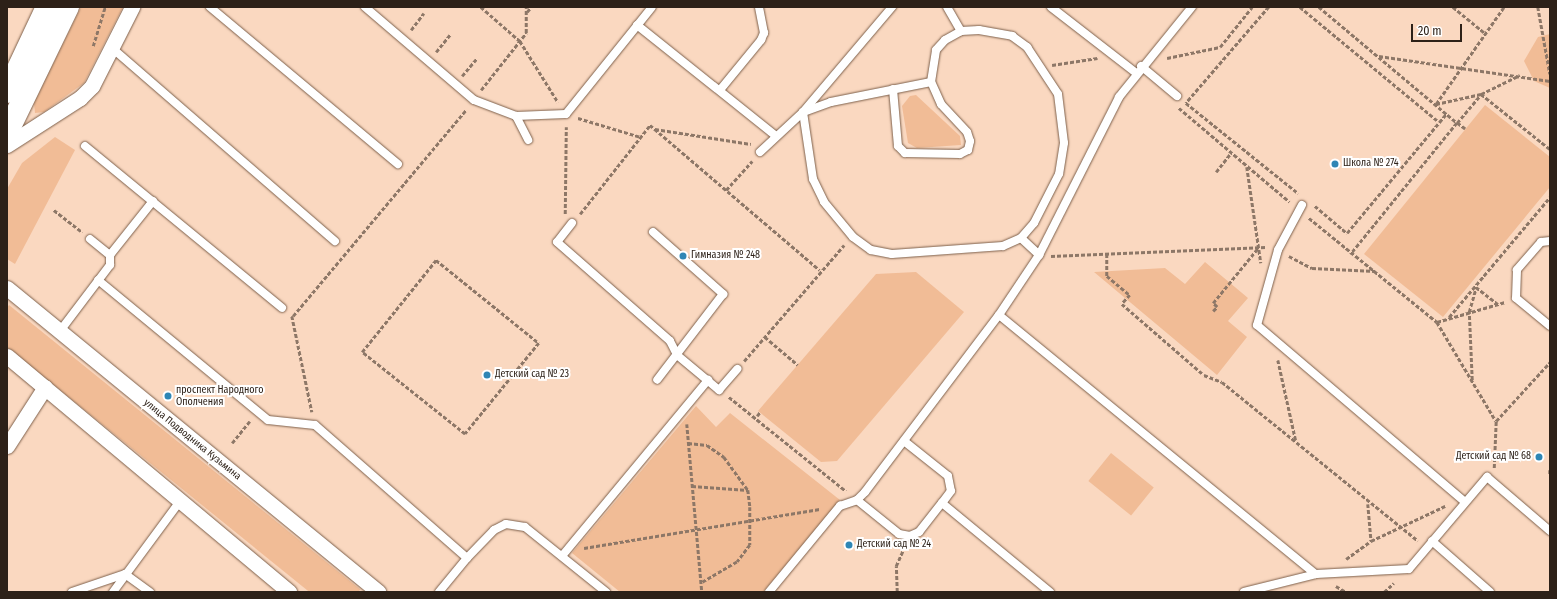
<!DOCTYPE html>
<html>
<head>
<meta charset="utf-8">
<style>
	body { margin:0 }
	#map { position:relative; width:1557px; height:599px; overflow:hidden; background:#fad8c0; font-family:"Fira Sans Condensed",sans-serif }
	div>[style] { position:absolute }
	.green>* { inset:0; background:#f1bc96; transform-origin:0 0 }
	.path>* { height:2.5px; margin-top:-1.25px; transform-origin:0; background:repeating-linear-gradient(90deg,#8d7767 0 4px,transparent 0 6px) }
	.roads { filter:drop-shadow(0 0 1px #7d604b) drop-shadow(0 0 1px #7d604b) }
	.service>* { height:8px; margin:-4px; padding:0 4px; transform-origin:4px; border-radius:4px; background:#fff }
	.minor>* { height:15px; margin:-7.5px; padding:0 7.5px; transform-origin:7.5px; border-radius:7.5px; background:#fff }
	.secondary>* { height:22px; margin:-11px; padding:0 11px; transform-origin:11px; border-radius:11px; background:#fff }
	.dots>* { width:11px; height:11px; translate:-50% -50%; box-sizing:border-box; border:2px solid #fff; border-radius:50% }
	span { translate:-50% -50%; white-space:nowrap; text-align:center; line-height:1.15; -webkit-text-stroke:4px #fff; paint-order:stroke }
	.poi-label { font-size:10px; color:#2d2118 }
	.left { translate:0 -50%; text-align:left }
	.right { translate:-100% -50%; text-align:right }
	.street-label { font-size:10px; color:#2d2118 }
	.frame { position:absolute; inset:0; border:8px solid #2d2118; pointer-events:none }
	.scale { position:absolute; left:1411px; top:24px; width:51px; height:18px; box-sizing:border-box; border:2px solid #2d2118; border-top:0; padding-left:5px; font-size:12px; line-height:14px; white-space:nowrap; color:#2d2118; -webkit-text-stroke:3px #fff; paint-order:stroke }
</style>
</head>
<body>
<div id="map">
	<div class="green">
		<i style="clip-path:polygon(81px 7px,123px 7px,84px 83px,44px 112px,35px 113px,34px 103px)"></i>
		<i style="clip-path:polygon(1550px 34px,1550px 88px,1534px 81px,1524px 61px,1538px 37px)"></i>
		<i style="clip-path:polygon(916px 95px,960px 136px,961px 145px,917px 148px,908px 143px,902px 106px,910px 96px)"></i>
		<i style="clip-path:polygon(1485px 105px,1550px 157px,1550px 187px,1443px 317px,1364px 254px)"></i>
		<i style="clip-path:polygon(55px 137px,75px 150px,15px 264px,7px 259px,7px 189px,22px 163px)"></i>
		<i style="clip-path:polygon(1205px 262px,1248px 298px,1228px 321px,1247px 337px,1217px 375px,1094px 272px,1165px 268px,1185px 284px)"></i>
		<i style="clip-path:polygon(916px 272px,964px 312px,837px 461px,821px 462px,758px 411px,876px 274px)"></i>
		<i style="left:9px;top:305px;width:452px;height:34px;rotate:39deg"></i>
		<i style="clip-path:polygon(696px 406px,716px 427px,730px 413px,840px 500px,763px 592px,620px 592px,572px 553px)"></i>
		<i style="left:1111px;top:453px;width:55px;height:36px;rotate:39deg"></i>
	</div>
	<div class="path">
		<i style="left:481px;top:7px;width:52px;rotate:41.1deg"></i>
		<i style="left:520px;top:41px;width:72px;rotate:58.1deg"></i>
		<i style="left:1269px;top:7px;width:127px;rotate:130.8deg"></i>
		<i style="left:1186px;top:103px;width:144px;rotate:38.8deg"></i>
		<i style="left:1300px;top:7px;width:180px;rotate:39.6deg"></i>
		<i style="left:1319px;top:7px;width:180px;rotate:40deg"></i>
		<i style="left:1457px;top:123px;width:169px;rotate:129deg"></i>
		<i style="left:1453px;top:7px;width:43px;rotate:39.3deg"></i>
		<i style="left:1538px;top:7px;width:68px;rotate:79.8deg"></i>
		<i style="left:527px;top:12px;width:6px;rotate:-51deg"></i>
		<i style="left:411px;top:30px;width:21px;rotate:-53deg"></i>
		<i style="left:93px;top:46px;width:41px;rotate:-72.9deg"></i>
		<i style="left:436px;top:52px;width:22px;rotate:-51deg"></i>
		<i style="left:1379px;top:56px;width:173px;rotate:8.3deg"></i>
		<i style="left:1167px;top:58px;width:54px;rotate:-11.7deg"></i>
		<i style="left:1220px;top:47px;width:51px;rotate:-51.3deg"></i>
		<i style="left:1052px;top:65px;width:46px;rotate:-8.8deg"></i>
		<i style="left:462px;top:76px;width:23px;rotate:-50deg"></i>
		<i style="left:481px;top:90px;width:73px;rotate:-51.7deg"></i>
		<i style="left:526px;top:33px;width:26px;rotate:-90deg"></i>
		<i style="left:1436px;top:104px;width:46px;rotate:-12.5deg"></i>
		<i style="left:1481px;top:94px;width:88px;rotate:38.6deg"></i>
		<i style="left:1436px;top:104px;width:118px;rotate:-55deg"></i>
		<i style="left:1179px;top:108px;width:145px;rotate:40.3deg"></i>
		<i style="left:578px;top:118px;width:66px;rotate:16.8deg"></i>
		<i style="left:655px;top:129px;width:97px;rotate:8.9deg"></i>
		<i style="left:1465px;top:129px;width:10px;rotate:-143deg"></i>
		<i style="left:1457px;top:123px;width:38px;rotate:-50deg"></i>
		<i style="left:1481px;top:94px;width:43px;rotate:-26deg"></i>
		<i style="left:1247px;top:167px;width:97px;rotate:81.7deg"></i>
		<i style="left:1216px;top:172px;width:24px;rotate:-52deg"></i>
		<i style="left:726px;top:190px;width:39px;rotate:-48deg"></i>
		<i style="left:1315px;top:206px;width:42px;rotate:40.2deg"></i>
		<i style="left:1347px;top:233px;width:155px;rotate:-50.2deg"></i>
		<i style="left:54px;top:210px;width:36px;rotate:38deg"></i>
		<i style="left:565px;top:214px;width:87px;rotate:-89.3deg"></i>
		<i style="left:580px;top:214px;width:113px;rotate:-51.8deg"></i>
		<i style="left:650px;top:125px;width:223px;rotate:40.5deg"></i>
		<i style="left:1309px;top:218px;width:165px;rotate:39.1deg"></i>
		<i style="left:1437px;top:322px;width:71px;rotate:-16.4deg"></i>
		<i style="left:1107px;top:254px;width:22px;rotate:90deg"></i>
		<i style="left:1107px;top:276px;width:30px;rotate:40deg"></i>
		<i style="left:1130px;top:295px;width:12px;rotate:132deg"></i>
		<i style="left:1122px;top:304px;width:108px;rotate:40.9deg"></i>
		<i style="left:1204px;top:375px;width:19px;rotate:21deg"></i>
		<i style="left:1222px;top:382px;width:252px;rotate:39deg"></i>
		<i style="left:1051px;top:256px;width:215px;rotate:-2.4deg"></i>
		<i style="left:1289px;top:256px;width:26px;rotate:28deg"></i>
		<i style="left:1312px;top:268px;width:63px;rotate:2.7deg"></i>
		<i style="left:436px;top:260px;width:132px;rotate:38.9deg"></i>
		<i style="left:539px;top:343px;width:117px;rotate:129.1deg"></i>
		<i style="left:465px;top:434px;width:132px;rotate:-141.5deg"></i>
		<i style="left:362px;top:352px;width:118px;rotate:-51.2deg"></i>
		<i style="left:1213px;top:311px;width:6px;rotate:-45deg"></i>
		<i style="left:1217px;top:307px;width:6px;rotate:-135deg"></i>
		<i style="left:1213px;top:303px;width:71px;rotate:-50.7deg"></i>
		<i style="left:292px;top:316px;width:98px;rotate:78.2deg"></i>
		<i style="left:293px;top:316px;width:269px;rotate:-50deg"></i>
		<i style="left:1449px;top:317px;width:157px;rotate:-49.9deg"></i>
		<i style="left:1437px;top:322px;width:115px;rotate:59.2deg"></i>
		<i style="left:765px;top:337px;width:43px;rotate:40.3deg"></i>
		<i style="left:1278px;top:360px;width:83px;rotate:77.5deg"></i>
		<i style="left:744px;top:361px;width:153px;rotate:-49.2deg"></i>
		<i style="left:1472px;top:380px;width:68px;rotate:-92.5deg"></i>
		<i style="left:1469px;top:312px;width:26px;rotate:-74deg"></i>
		<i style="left:1476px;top:287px;width:28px;rotate:38deg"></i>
		<i style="left:729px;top:397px;width:150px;rotate:38.8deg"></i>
		<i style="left:757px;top:416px;width:5px;rotate:-53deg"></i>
		<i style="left:687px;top:424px;width:169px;rotate:84.9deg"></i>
		<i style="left:232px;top:443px;width:28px;rotate:-51deg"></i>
		<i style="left:688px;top:443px;width:19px;rotate:6deg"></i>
		<i style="left:707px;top:445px;width:21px;rotate:35deg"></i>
		<i style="left:724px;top:457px;width:41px;rotate:54deg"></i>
		<i style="left:1494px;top:468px;width:47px;rotate:-87.6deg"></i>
		<i style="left:1496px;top:421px;width:80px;rotate:-47.5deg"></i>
		<i style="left:1550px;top:470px;width:5px;rotate:90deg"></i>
		<i style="left:692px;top:486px;width:56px;rotate:4.1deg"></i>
		<i style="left:748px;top:490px;width:17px;rotate:83deg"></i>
		<i style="left:750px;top:507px;width:38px;rotate:90deg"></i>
		<i style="left:750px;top:545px;width:21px;rotate:127deg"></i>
		<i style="left:737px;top:562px;width:42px;rotate:149.7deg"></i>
		<i style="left:1368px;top:504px;width:37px;rotate:85deg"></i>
		<i style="left:584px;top:548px;width:239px;rotate:-9.4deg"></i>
		<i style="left:1346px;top:559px;width:31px;rotate:-36deg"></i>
		<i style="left:1371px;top:541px;width:82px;rotate:-25.3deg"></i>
		<i style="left:1336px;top:586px;width:12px;rotate:31deg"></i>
		<i style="left:897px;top:592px;width:26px;rotate:-92deg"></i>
		<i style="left:896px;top:566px;width:20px;rotate:-66deg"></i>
		<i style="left:1384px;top:592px;width:13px;rotate:-42deg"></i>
	</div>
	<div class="roads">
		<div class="service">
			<i style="left:210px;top:7px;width:245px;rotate:39.9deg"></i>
			<i style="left:365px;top:7px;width:143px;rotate:40.5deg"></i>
			<i style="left:474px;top:100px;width:45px;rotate:20.9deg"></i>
			<i style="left:516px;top:116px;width:50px;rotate:-2.3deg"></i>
			<i style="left:566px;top:114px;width:137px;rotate:-51.2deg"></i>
			<i style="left:947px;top:7px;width:28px;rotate:60deg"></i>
			<i style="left:1051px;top:7px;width:108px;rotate:37.8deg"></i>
			<i style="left:637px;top:25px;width:176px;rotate:38.6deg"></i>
			<i style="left:112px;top:48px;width:295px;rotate:40.9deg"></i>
			<i style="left:1141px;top:66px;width:47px;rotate:39.8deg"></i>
			<i style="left:931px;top:82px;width:102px;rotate:168.7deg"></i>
			<i style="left:831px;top:102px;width:30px;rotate:160deg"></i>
			<i style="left:803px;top:112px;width:68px;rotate:81.5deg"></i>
			<i style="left:813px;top:179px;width:25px;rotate:64deg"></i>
			<i style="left:824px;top:202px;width:45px;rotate:50.4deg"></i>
			<i style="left:853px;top:237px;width:22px;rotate:36deg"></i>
			<i style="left:871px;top:250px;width:21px;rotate:11deg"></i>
			<i style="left:892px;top:254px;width:111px;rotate:-4.1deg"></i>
			<i style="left:1003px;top:246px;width:20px;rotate:-24deg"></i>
			<i style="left:1021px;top:238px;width:25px;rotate:43deg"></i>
			<i style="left:893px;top:89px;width:57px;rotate:85deg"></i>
			<i style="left:898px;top:146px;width:10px;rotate:45deg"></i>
			<i style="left:905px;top:153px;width:55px;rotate:1deg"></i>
			<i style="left:960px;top:154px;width:9px;rotate:-27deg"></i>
			<i style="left:968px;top:150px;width:9px;rotate:-77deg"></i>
			<i style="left:970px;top:141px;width:9px;rotate:-108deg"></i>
			<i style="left:967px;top:132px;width:38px;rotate:-133deg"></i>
			<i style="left:941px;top:104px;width:24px;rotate:-114deg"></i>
			<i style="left:931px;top:82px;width:32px;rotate:-81deg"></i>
			<i style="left:936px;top:50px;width:13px;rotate:-48deg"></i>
			<i style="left:945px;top:40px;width:18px;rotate:-29deg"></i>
			<i style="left:961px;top:31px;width:18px;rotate:-3deg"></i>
			<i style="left:979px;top:30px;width:34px;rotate:10deg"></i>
			<i style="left:1012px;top:36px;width:19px;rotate:36deg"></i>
			<i style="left:1027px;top:47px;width:56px;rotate:56.6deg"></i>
			<i style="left:1058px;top:94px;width:49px;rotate:83deg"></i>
			<i style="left:1064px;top:143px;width:31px;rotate:99deg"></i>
			<i style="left:1059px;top:174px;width:55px;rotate:117deg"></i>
			<i style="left:1034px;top:223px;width:20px;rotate:131deg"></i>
			<i style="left:720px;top:90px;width:65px;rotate:-50.6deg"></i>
			<i style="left:761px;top:40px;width:8px;rotate:-67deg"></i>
			<i style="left:764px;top:33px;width:26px;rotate:-101deg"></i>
			<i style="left:516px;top:116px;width:27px;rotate:63deg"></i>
			<i style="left:85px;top:146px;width:255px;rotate:39.4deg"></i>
			<i style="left:760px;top:152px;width:59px;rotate:-42.9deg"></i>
			<i style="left:803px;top:112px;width:138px;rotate:-49.7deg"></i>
			<i style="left:1302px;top:205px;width:51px;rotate:118.1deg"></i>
			<i style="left:1278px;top:250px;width:78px;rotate:105.6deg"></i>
			<i style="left:1257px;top:325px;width:272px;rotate:40.4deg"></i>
			<i style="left:572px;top:223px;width:24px;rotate:128deg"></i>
			<i style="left:557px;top:242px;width:150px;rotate:41.2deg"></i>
			<i style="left:670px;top:341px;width:16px;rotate:63deg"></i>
			<i style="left:677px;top:355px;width:55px;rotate:39.8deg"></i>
			<i style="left:719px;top:390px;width:28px;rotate:-49deg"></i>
			<i style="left:653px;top:232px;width:94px;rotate:41.5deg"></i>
			<i style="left:723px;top:294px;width:108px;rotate:127.5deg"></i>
			<i style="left:90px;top:239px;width:26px;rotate:39deg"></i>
			<i style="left:1550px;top:241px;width:9px;rotate:174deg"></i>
			<i style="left:1541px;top:242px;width:37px;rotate:131deg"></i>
			<i style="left:1517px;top:270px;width:28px;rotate:92deg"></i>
			<i style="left:1516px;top:298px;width:44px;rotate:39.5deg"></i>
			<i style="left:98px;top:280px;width:220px;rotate:39.5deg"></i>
			<i style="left:268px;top:420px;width:47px;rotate:6.1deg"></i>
			<i style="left:315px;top:425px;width:202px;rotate:41.2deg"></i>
			<i style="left:999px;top:315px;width:409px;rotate:39.3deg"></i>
			<i style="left:60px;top:331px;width:83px;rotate:-52.9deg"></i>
			<i style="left:110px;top:265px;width:10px;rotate:-90deg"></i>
			<i style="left:110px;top:255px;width:69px;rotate:-51.5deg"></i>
			<i style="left:904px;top:441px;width:56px;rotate:38.5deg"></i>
			<i style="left:948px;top:476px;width:15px;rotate:79deg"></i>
			<i style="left:951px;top:491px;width:15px;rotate:127deg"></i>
			<i style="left:942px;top:503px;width:140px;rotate:39.5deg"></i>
			<i style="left:857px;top:500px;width:54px;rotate:39deg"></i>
			<i style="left:899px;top:534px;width:11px;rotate:10deg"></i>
			<i style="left:910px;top:536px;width:10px;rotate:-24deg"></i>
			<i style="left:919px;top:532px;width:37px;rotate:-52deg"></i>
			<i style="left:1432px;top:541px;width:77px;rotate:41.3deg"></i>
			<i style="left:562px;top:556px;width:229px;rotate:-50.3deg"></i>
			<i style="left:72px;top:592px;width:56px;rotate:-18.8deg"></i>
			<i style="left:125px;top:574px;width:31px;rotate:36deg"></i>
			<i style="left:113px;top:592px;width:113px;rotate:-53.6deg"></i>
			<i style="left:439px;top:592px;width:44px;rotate:-50.5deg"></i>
			<i style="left:467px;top:558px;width:39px;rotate:-46deg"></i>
			<i style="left:494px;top:530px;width:13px;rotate:-27deg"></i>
			<i style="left:506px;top:524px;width:19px;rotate:9deg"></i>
			<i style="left:525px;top:527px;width:104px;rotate:38.7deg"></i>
			<i style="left:769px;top:592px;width:112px;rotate:-50.5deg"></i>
			<i style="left:840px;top:506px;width:18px;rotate:-19deg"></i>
			<i style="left:857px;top:500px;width:11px;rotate:-45deg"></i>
			<i style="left:865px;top:492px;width:222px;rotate:-52.9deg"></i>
			<i style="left:999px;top:315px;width:72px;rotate:-56.3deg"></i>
			<i style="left:1039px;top:255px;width:177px;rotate:-63.1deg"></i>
			<i style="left:1119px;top:97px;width:116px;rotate:-51deg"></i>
			<i style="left:1244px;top:592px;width:74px;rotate:-14deg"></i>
			<i style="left:1316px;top:574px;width:93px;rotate:-3.1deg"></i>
			<i style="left:1409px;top:569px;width:121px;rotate:-49.7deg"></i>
			<i style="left:1487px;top:477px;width:83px;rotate:40.6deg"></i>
		</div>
		<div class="minor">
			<i style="left:7px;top:145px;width:87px;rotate:-32.8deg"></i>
			<i style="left:80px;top:98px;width:17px;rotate:-45deg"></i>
			<i style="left:92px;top:86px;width:89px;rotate:-63.1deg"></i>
			<i style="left:7px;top:288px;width:480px;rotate:39.3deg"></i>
			<i style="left:7px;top:356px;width:368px;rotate:39.9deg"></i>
			<i style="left:7px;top:446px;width:70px;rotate:-57.2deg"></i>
		</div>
		<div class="secondary">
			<i style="left:7px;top:92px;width:94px;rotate:-64.8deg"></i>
			<i style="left:7px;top:133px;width:140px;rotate:-64.2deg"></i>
		</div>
	</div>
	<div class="dots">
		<i style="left:1335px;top:164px;background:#2f86b5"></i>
		<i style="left:683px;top:256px;background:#2f86b5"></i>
		<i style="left:487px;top:375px;background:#2f86b5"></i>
		<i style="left:168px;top:396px;background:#2f86b5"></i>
		<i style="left:1539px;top:457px;background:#2f86b5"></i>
		<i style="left:849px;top:545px;background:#2f86b5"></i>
	</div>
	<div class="poi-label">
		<span class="left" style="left:1343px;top:164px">Школа № 274</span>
		<span class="left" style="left:691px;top:256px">Гимназия № 248</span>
		<span class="left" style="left:495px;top:375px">Детский сад № 23</span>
		<span class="left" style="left:176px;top:396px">проспект Народного<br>Ополчения</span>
		<span class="right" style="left:1531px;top:457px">Детский сад № 68</span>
		<span class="left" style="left:857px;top:545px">Детский сад № 24</span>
	</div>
	<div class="street-label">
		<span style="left:192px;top:440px;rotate:39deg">улица Подводника Кузьмина</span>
	</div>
	<div class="frame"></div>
	<div class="scale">20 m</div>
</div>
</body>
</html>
